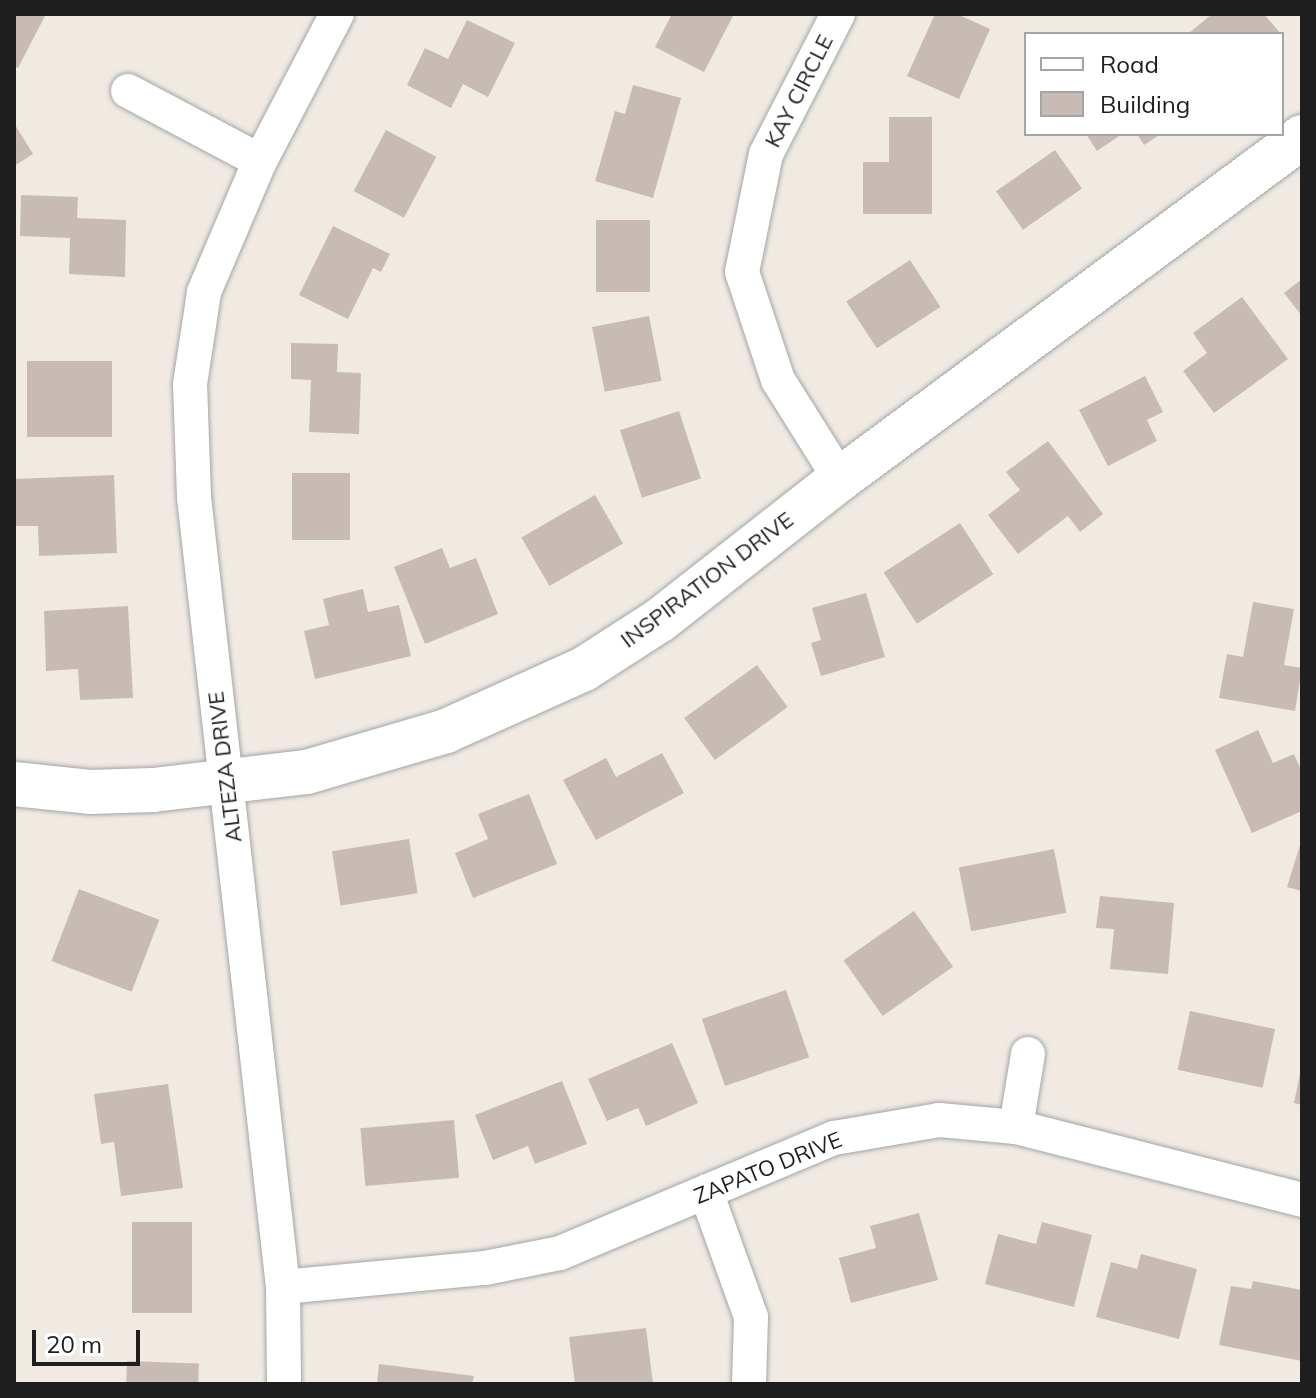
<!DOCTYPE html>
<html>
<head>
<meta charset="utf-8">
<style>
	body { margin:0 }
	#map { position:relative; width:1316px; height:1398px; overflow:hidden; background:#f0eae3; font-family:Mulish,sans-serif }
	div>[style] { position:absolute }
	.building>* { inset:0; background:#c8bbb6; transform-origin:0 0 }
	.roads { filter:drop-shadow(0 0 2px #a5a5a5) drop-shadow(0 0 2px #a5a5a5) }
	.minor>* { height:34px; margin:-17px; padding:0 17px; transform-origin:17px; border-radius:17px; background:#fff }
	.tertiary>* { height:44px; margin:-22px; padding:0 22px; transform-origin:22px; border-radius:22px; background:#fff }
	span { translate:-50% -50%; white-space:nowrap; text-align:center; line-height:1.15; -webkit-text-stroke:8px #fff; paint-order:stroke }
	.street-label { font-size:22px; color:#1e1e1e }
	.frame { position:absolute; inset:0; border:16px solid #1e1e1e; pointer-events:none }
	.legend { position:absolute; left:1024px; top:32px; width:260px; height:104px; box-sizing:border-box; background:#fff; border:2px solid #a5a5a5; margin:0; padding:10px 14px; list-style:none; font-size:24px; color:#1e1e1e }
	.legend li { display:flex; align-items:center; gap:16px; height:40px }
	.legend b { width:40px; border:2px solid #a5a5a5 }
	.scale { position:absolute; left:32px; top:1330px; width:108px; height:36px; box-sizing:border-box; border:4px solid #1e1e1e; border-top:0; padding-left:10px; font-size:24px; line-height:28px; white-space:nowrap; color:#1e1e1e; -webkit-text-stroke:6px #fff; paint-order:stroke }
</style>
</head>
<body>
<div id="map">
	<div class="building">
		<i style="clip-path:polygon(14px 14px,46px 14px,18px 68px,14px 66px)"></i>
		<i style="clip-path:polygon(672px 14px,734px 14px,704px 72px,655px 47px)"></i>
		<i style="clip-path:polygon(935px 14px,957px 14px,990px 29px,959px 99px,907px 76px)"></i>
		<i style="clip-path:polygon(1212px 14px,1264px 14px,1281px 34px,1188px 34px)"></i>
		<i style="clip-path:polygon(467px 20px,515px 43px,488px 97px,463px 84px,451px 108px,407px 85px,425px 48px,448px 59px)"></i>
		<i style="clip-path:polygon(633px 85px,681px 98px,653px 198px,595px 181px,615px 111px,625px 114px)"></i>
		<i style="clip-path:polygon(889px 117px,932px 117px,932px 214px,863px 214px,863px 162px,889px 162px)"></i>
		<i style="clip-path:polygon(14px 123px,33px 154px,14px 166px)"></i>
		<i style="left:386px;top:130px;width:57px;height:69px;rotate:28deg"></i>
		<i style="clip-path:polygon(1086px 134px,1122px 134px,1097px 151px)"></i>
		<i style="clip-path:polygon(1137px 134px,1161px 134px,1144px 145px)"></i>
		<i style="left:1055px;top:150px;width:47px;height:72px;rotate:55deg"></i>
		<i style="clip-path:polygon(21px 195px,78px 197px,77px 218px,126px 220px,125px 277px,69px 274px,70px 238px,20px 236px)"></i>
		<i style="left:596px;top:220px;width:54px;height:72px"></i>
		<i style="clip-path:polygon(333px 226px,390px 254px,381px 272px,373px 268px,348px 319px,299px 295px)"></i>
		<i style="left:910px;top:260px;width:56px;height:76px;rotate:57deg"></i>
		<i style="clip-path:polygon(1302px 279px,1302px 316px,1284px 293px)"></i>
		<i style="clip-path:polygon(1242px 297px,1288px 359px,1214px 413px,1183px 371px,1207px 353px,1193px 333px)"></i>
		<i style="left:649px;top:316px;width:66px;height:58px;rotate:79deg"></i>
		<i style="clip-path:polygon(291px 343px,338px 344px,337px 372px,361px 373px,359px 434px,309px 432px,311px 380px,291px 379px)"></i>
		<i style="left:27px;top:361px;width:85px;height:76px"></i>
		<i style="clip-path:polygon(1145px 376px,1163px 412px,1147px 420px,1157px 441px,1108px 466px,1079px 410px)"></i>
		<i style="left:679px;top:411px;width:71px;height:62px;rotate:72deg"></i>
		<i style="clip-path:polygon(1048px 441px,1103px 514px,1080px 532px,1068px 516px,1018px 554px,988px 515px,1020px 490px,1006px 472px)"></i>
		<i style="left:292px;top:473px;width:58px;height:67px"></i>
		<i style="clip-path:polygon(114px 475px,117px 553px,39px 556px,38px 526px,14px 526px,14px 479px)"></i>
		<i style="left:595px;top:495px;width:56px;height:85px;rotate:60deg"></i>
		<i style="left:960px;top:523px;width:61px;height:91px;rotate:57deg"></i>
		<i style="clip-path:polygon(442px 548px,450px 568px,476px 558px,498px 614px,425px 644px,394px 567px)"></i>
		<i style="clip-path:polygon(363px 589px,368px 612px,399px 605px,411px 656px,315px 679px,304px 631px,329px 625px,323px 599px)"></i>
		<i style="clip-path:polygon(866px 593px,885px 657px,821px 676px,811px 643px,821px 640px,812px 608px)"></i>
		<i style="clip-path:polygon(1253px 602px,1294px 609px,1284px 665px,1302px 668px,1295px 711px,1219px 698px,1227px 654px,1243px 657px)"></i>
		<i style="clip-path:polygon(128px 606px,133px 698px,80px 700px,78px 669px,46px 671px,44px 611px)"></i>
		<i style="left:757px;top:665px;width:52px;height:90px;rotate:54deg"></i>
		<i style="clip-path:polygon(1258px 730px,1273px 763px,1294px 754px,1302px 772px,1302px 811px,1252px 833px,1215px 750px)"></i>
		<i style="clip-path:polygon(662px 753px,684px 793px,596px 840px,563px 780px,606px 758px,616px 777px)"></i>
		<i style="clip-path:polygon(529px 794px,557px 864px,473px 898px,455px 853px,488px 839px,478px 814px)"></i>
		<i style="left:409px;top:839px;width:55px;height:78px;rotate:81deg"></i>
		<i style="clip-path:polygon(1301px 842px,1302px 842px,1302px 891px,1287px 887px)"></i>
		<i style="left:1054px;top:849px;width:65px;height:97px;rotate:79deg"></i>
		<i style="left:79px;top:889px;width:86px;height:77px;rotate:21deg"></i>
		<i style="clip-path:polygon(1100px 896px,1174px 903px,1168px 974px,1110px 969px,1114px 929px,1096px 928px)"></i>
		<i style="left:914px;top:911px;width:68px;height:86px;rotate:55deg"></i>
		<i style="left:786px;top:990px;width:71px;height:89px;rotate:71deg"></i>
		<i style="left:1190px;top:1011px;width:87px;height:60px;rotate:12deg"></i>
		<i style="clip-path:polygon(672px 1043px,698px 1103px,646px 1126px,638px 1108px,607px 1121px,588px 1079px)"></i>
		<i style="clip-path:polygon(1301px 1069px,1302px 1069px,1302px 1105px,1294px 1103px)"></i>
		<i style="clip-path:polygon(562px 1081px,587px 1144px,535px 1164px,528px 1146px,493px 1160px,475px 1115px)"></i>
		<i style="clip-path:polygon(168px 1084px,183px 1188px,121px 1196px,114px 1142px,101px 1144px,94px 1094px)"></i>
		<i style="left:454px;top:1120px;width:58px;height:94px;rotate:85deg"></i>
		<i style="clip-path:polygon(919px 1213px,938px 1280px,851px 1303px,839px 1258px,876px 1248px,870px 1226px)"></i>
		<i style="left:132px;top:1222px;width:60px;height:91px"></i>
		<i style="clip-path:polygon(1042px 1222px,1092px 1235px,1074px 1307px,985px 1284px,998px 1234px,1036px 1244px)"></i>
		<i style="clip-path:polygon(1141px 1254px,1197px 1269px,1179px 1339px,1096px 1317px,1111px 1262px,1137px 1269px)"></i>
		<i style="clip-path:polygon(1253px 1281px,1302px 1290px,1302px 1361px,1219px 1345px,1231px 1286px,1251px 1289px)"></i>
		<i style="clip-path:polygon(646px 1328px,653px 1384px,575px 1384px,569px 1337px)"></i>
		<i style="left:127px;top:1361px;width:72px;height:23px;rotate:2deg"></i>
		<i style="clip-path:polygon(379px 1364px,474px 1376px,472px 1384px,377px 1384px)"></i>
	</div>
	<div class="roads">
		<div class="minor">
			<i style="left:838px;top:14px;width:157px;rotate:117.2deg"></i>
			<i style="left:766px;top:154px;width:120px;rotate:101.5deg"></i>
			<i style="left:742px;top:272px;width:114px;rotate:71.6deg"></i>
			<i style="left:778px;top:380px;width:117px;rotate:57.9deg"></i>
			<i style="left:128px;top:91px;width:149px;rotate:27.9deg"></i>
			<i style="left:1016px;top:1127px;width:74px;rotate:-80.7deg"></i>
			<i style="left:706px;top:1192px;width:133px;rotate:70.2deg"></i>
			<i style="left:751px;top:1317px;width:67px;rotate:91.7deg"></i>
			<i style="left:283px;top:1287px;width:203px;rotate:-5.4deg"></i>
			<i style="left:485px;top:1268px;width:76px;rotate:-11.3deg"></i>
			<i style="left:560px;top:1253px;width:297px;rotate:-22.8deg"></i>
			<i style="left:834px;top:1138px;width:107px;rotate:-9.7deg"></i>
			<i style="left:939px;top:1120px;width:77px;rotate:5.2deg"></i>
			<i style="left:1016px;top:1127px;width:295px;rotate:14.3deg"></i>
			<i style="left:284px;top:1384px;width:97px;rotate:-90.6deg"></i>
			<i style="left:283px;top:1287px;width:795px;rotate:-96.43deg"></i>
			<i style="left:194px;top:497px;width:113px;rotate:-92deg"></i>
			<i style="left:190px;top:384px;width:93px;rotate:-81.3deg"></i>
			<i style="left:204px;top:292px;width:142px;rotate:-66.9deg"></i>
			<i style="left:260px;top:161px;width:166px;rotate:-62.4deg"></i>
		</div>
		<div class="tertiary">
			<i style="left:14px;top:784px;width:76px;rotate:6deg"></i>
			<i style="left:90px;top:792px;width:63px;rotate:-1.8deg"></i>
			<i style="left:153px;top:790px;width:155px;rotate:-6.7deg"></i>
			<i style="left:307px;top:772px;width:145px;rotate:-16.4deg"></i>
			<i style="left:446px;top:731px;width:151px;rotate:-24.2deg"></i>
			<i style="left:584px;top:669px;width:90px;rotate:-32.8deg"></i>
			<i style="left:660px;top:620px;width:229px;rotate:-38.1deg"></i>
			<i style="left:840px;top:479px;width:575px;rotate:-36.51deg"></i>
		</div>
	</div>
	<div class="street-label">
		<span style="left:799px;top:91px;rotate:-63deg">KAY CIRCLE</span>
		<span style="left:707px;top:580px;rotate:-37deg">INSPIRATION DRIVE</span>
		<span style="left:225px;top:767px;rotate:-97deg">ALTEZA DRIVE</span>
		<span style="left:768px;top:1168px;rotate:-22deg">ZAPATO DRIVE</span>
	</div>
	<div class="frame"></div>
	<ul class="legend">
	<li><b style="height:10px;background:#fff"></b>Road</li>
	<li><b style="height:22px;background:#c8bbb6"></b>Building</li>
	</ul>
	<div class="scale">20 m</div>
</div>
</body>
</html>
